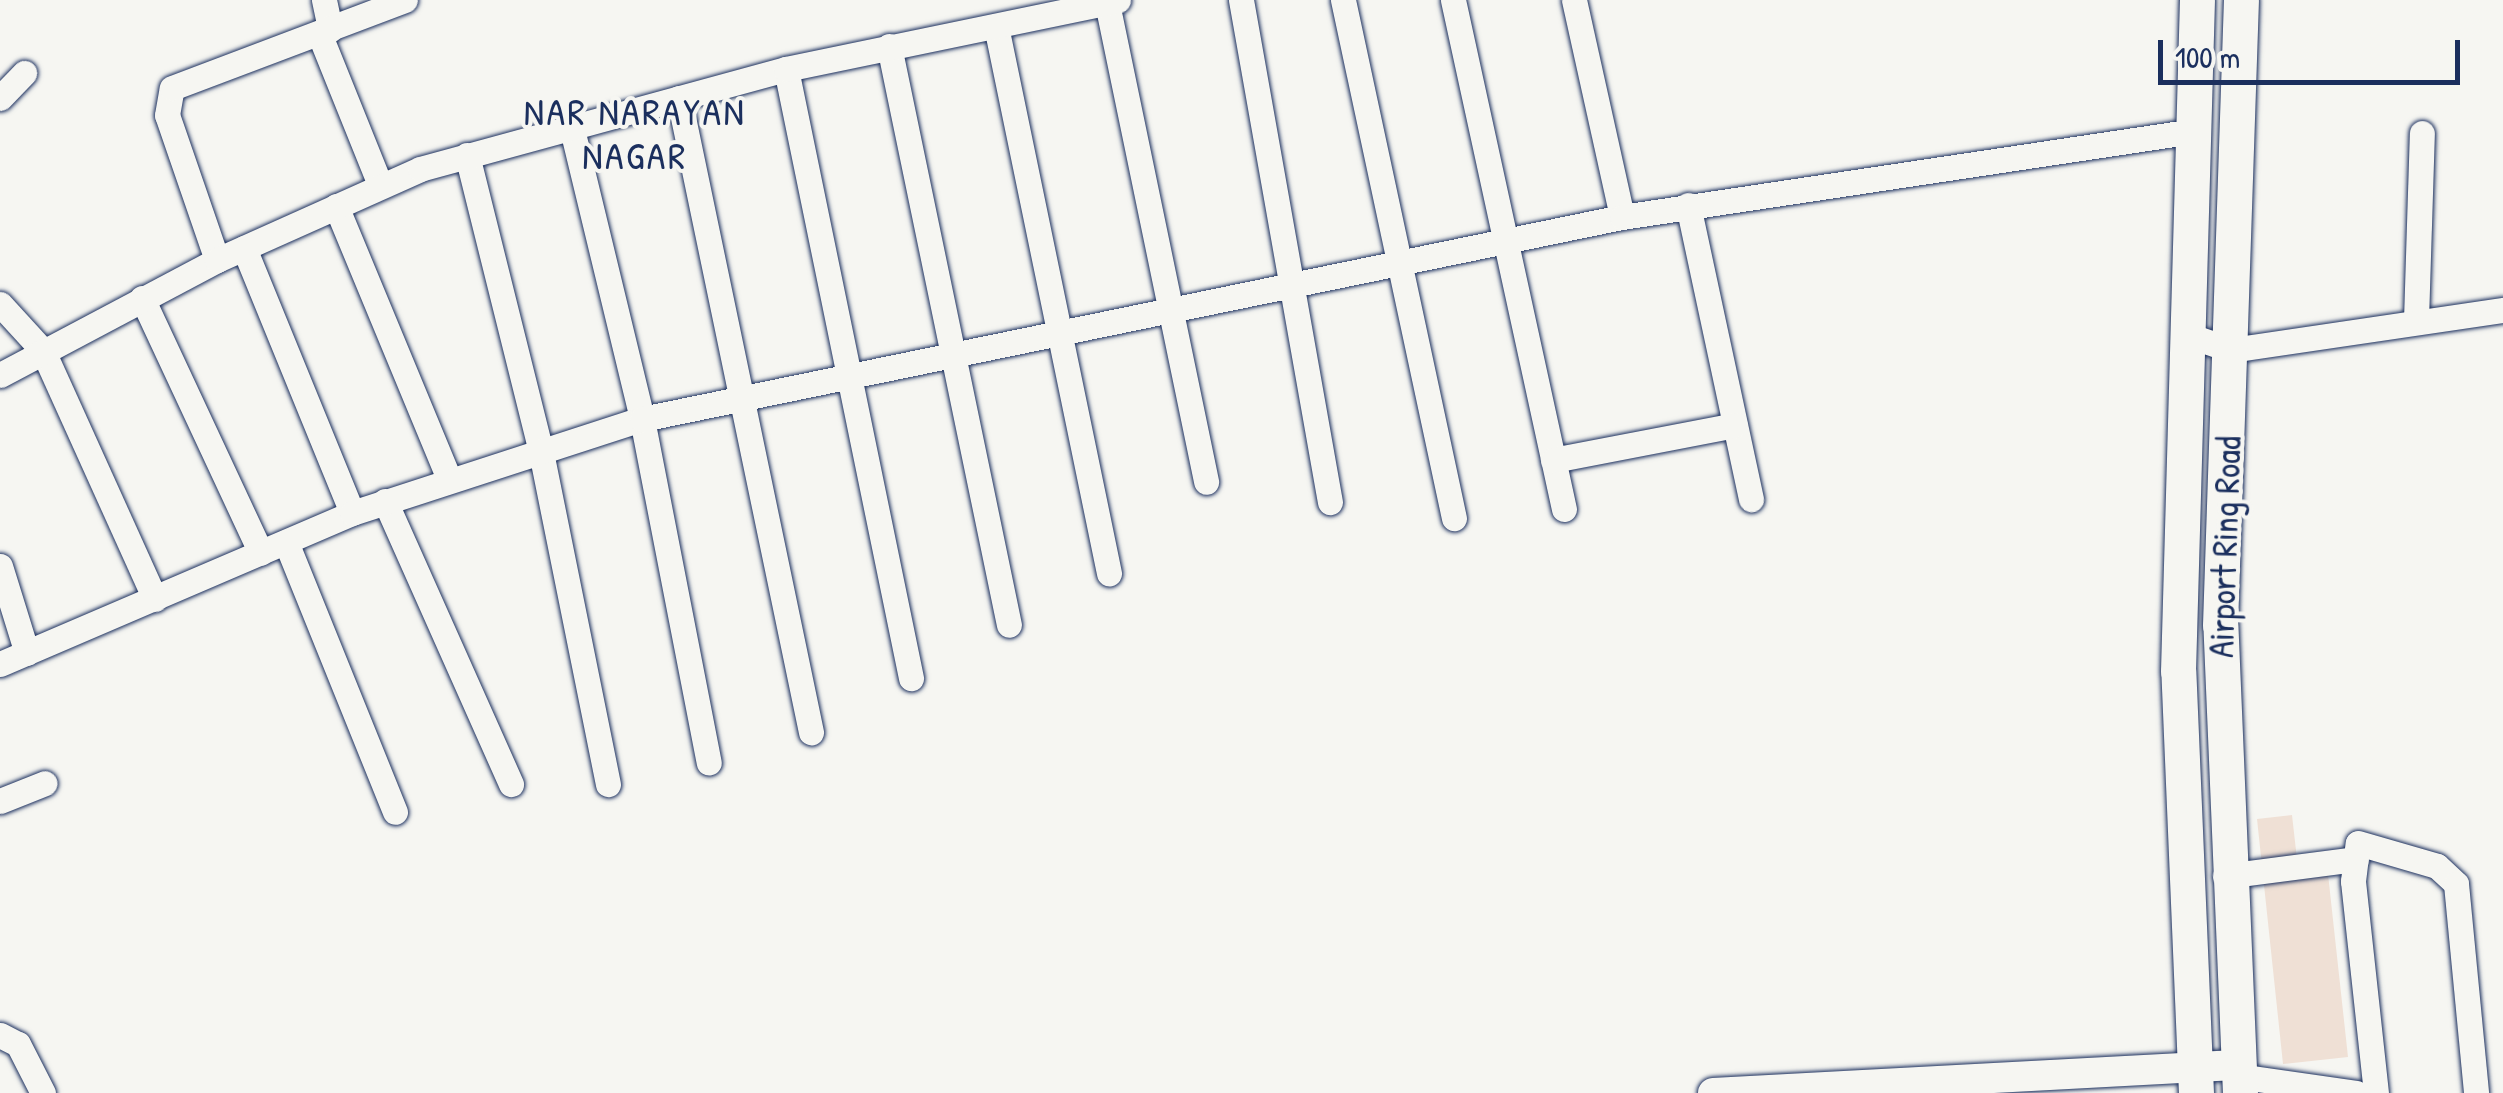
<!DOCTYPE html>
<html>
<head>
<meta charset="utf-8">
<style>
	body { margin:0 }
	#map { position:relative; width:2503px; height:1093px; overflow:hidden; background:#f6f6f2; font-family:"Patrick Hand",sans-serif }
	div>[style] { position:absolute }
	.built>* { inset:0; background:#efe0d5 }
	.roads { filter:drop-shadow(0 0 2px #1b2f5e) drop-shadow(0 0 2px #1b2f5e) }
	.minor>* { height:25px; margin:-12.5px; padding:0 12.5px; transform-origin:12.5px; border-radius:12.5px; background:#f6f6f2 }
	.tertiary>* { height:30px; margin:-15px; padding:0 15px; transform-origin:15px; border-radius:15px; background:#f6f6f2 }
	.secondary>* { height:35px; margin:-17.5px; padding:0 17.5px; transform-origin:17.5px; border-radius:17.5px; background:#f6f6f2 }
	span { translate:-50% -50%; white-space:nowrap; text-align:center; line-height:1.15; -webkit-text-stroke:8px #f6f6f2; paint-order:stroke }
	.street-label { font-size:35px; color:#1b2f5e }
	.neighbourhood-label { font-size:38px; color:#1b2f5e; letter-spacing:2.5px }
	.scale { position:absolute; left:2158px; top:40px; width:302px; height:45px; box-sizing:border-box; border:5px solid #1b2f5e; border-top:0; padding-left:12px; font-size:30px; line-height:35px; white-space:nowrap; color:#1b2f5e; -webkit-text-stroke:8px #f6f6f2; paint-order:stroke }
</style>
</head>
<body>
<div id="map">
	<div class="built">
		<i style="clip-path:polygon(2292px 815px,2299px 877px,2328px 874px,2348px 1057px,2283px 1064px,2257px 819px)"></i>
	</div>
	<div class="roads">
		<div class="minor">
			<i style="left:324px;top:0;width:30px;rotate:78deg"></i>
			<i style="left:1241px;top:0;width:510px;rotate:79.95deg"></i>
			<i style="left:1343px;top:0;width:530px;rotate:77.91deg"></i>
			<i style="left:1453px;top:0;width:521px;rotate:77.7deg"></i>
			<i style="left:1574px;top:0;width:222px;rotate:77.5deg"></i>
			<i style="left:1107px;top:3px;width:489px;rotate:78.3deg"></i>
			<i style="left:996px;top:26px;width:559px;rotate:78.33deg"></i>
			<i style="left:319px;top:33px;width:164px;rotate:68.1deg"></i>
			<i style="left:889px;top:46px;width:591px;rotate:78.29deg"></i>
			<i style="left:786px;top:69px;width:622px;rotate:78.4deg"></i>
			<i style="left:0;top:98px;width:35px;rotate:-46deg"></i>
			<i style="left:679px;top:98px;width:648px;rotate:78.24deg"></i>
			<i style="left:571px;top:125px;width:302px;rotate:76.4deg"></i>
			<i style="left:642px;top:419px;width:350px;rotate:79deg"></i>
			<i style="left:467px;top:155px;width:301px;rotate:76deg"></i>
			<i style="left:540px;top:447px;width:344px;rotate:78.6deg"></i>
			<i style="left:1688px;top:205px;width:301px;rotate:77.9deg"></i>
			<i style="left:336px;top:206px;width:293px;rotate:67.5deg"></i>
			<i style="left:244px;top:248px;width:286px;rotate:67.8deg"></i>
			<i style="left:217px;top:260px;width:153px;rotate:-109deg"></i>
			<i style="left:167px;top:115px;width:27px;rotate:-80deg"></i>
			<i style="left:172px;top:88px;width:249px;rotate:-20.7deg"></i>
			<i style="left:142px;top:298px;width:281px;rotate:65deg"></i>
			<i style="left:0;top:304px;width:64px;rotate:47.5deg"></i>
			<i style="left:43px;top:351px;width:272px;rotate:65.7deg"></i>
			<i style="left:2416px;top:320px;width:187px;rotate:-88.2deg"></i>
			<i style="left:2188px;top:335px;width:46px;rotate:19.2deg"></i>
			<i style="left:2231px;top:350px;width:275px;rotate:-8.4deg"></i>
			<i style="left:0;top:375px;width:246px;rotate:-27.9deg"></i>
			<i style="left:217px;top:260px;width:222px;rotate:-24.1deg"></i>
			<i style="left:420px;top:169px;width:379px;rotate:-15.3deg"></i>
			<i style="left:786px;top:69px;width:339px;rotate:-11.7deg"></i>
			<i style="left:1553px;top:460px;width:185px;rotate:-10.9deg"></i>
			<i style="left:385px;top:501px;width:310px;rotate:66deg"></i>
			<i style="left:286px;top:542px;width:291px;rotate:68deg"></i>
			<i style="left:0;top:566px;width:91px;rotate:72.8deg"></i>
			<i style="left:0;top:664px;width:383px;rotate:-23.2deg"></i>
			<i style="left:352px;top:513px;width:305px;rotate:-18deg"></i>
			<i style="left:642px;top:419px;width:1001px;rotate:-11.65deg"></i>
			<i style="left:1622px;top:217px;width:578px;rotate:-8.55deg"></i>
			<i style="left:0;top:801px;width:48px;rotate:-21.8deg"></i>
			<i style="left:2225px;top:876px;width:132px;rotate:-7.4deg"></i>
			<i style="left:0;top:1035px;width:20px;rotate:27deg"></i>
			<i style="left:18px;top:1044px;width:55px;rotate:63deg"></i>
			<i style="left:2237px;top:1076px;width:120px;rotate:8.1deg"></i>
			<i style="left:2376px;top:1093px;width:213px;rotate:-96.2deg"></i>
			<i style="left:2353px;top:881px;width:38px;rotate:-83deg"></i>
			<i style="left:2358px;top:843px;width:82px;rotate:16.2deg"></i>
			<i style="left:2437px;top:866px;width:26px;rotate:43deg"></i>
			<i style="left:2456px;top:884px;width:210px;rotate:84.5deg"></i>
		</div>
		<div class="tertiary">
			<i style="left:1713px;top:1093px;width:524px;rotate:-3.06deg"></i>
		</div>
		<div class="secondary">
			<i style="left:2196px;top:1093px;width:422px;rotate:-92.4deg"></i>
			<i style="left:2178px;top:671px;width:671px;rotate:-88.38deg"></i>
			<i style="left:2240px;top:1093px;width:468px;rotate:-92.4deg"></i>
			<i style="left:2220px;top:625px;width:625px;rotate:-88.08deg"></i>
		</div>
	</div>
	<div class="street-label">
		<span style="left:2225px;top:547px;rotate:-88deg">Airport Ring Road</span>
	</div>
	<div class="neighbourhood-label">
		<span style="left:635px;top:134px">NAR NARAYAN<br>NAGAR</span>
	</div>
	<div class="scale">100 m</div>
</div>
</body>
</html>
